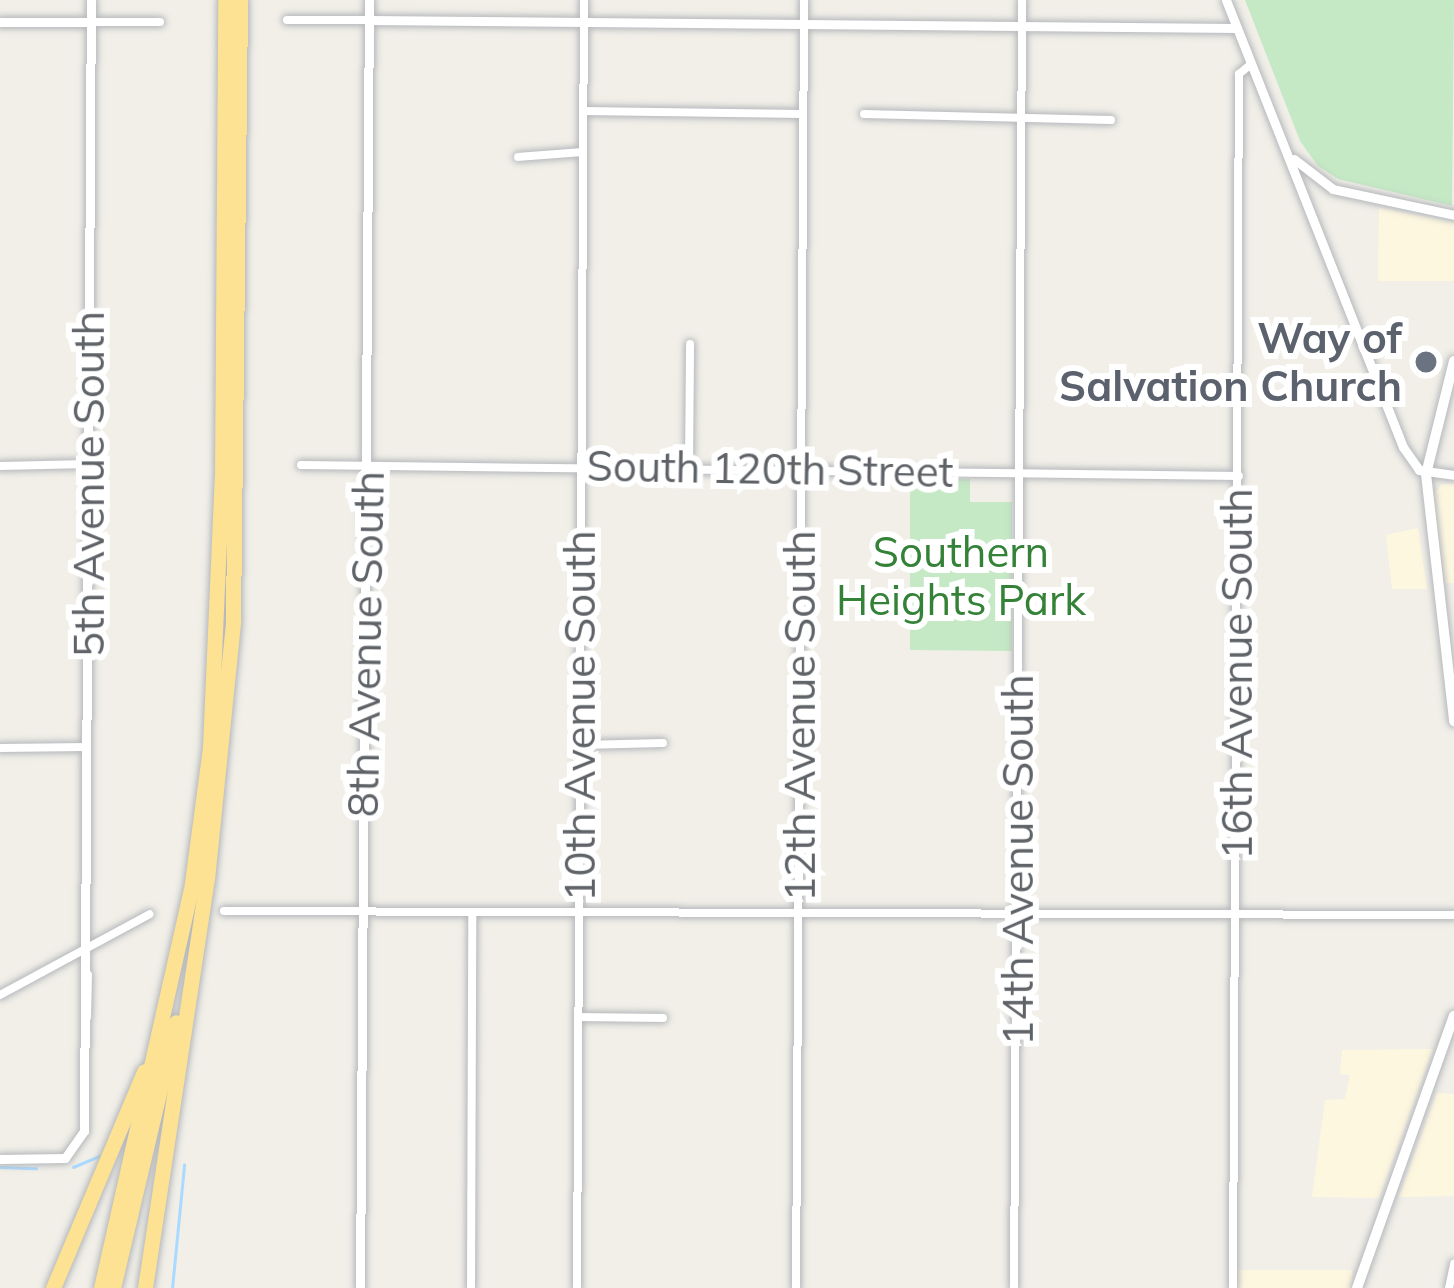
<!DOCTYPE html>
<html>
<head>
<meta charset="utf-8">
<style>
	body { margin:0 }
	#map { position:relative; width:1454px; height:1288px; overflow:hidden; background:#f1efe8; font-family:Mulish,sans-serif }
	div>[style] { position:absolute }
	.commercial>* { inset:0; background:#fef7e0; transform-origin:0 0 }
	.green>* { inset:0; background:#c5e8c5 }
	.stream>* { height:3px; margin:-1.5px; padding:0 1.5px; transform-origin:1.5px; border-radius:1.5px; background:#aadaff }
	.roads { filter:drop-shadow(0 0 3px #b5b8bc) drop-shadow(0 0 3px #b5b8bc) }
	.minor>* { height:8px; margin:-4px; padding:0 4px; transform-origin:4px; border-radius:4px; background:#fff }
	.tertiary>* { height:9px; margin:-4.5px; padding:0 4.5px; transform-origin:4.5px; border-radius:4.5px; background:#fff }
	.secondary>* { height:10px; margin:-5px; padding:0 5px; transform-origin:5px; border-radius:5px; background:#fff }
	.motorway>* { height:15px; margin:-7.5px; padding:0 7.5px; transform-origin:7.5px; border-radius:7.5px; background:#fde293 }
	.dots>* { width:33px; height:33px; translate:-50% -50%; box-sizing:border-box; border:6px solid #fff; border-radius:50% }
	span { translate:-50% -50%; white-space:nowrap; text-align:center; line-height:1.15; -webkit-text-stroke:12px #fff; paint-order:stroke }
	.worship-label { font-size:42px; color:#5b616d; font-weight:700 }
	.right { translate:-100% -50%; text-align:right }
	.street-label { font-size:42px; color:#5f6368 }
	.park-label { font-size:42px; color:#348238 }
</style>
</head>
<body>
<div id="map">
	<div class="commercial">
		<i style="clip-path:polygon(1379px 208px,1454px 222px,1454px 281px,1378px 281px)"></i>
		<i style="clip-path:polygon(1442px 484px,1454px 484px,1454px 583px,1445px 583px,1438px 541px,1434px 494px)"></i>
		<i style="clip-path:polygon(1418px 528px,1427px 589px,1392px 589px,1386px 535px)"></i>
		<i style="clip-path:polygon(1433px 1049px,1379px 1198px,1312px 1197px,1325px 1100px,1345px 1099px,1350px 1075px,1340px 1074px,1342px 1050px)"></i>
		<i style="clip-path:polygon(1437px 1093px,1454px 1094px,1454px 1196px,1399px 1197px)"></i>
		<i style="left:1236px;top:1270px;width:116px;height:18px"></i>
	</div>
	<div class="green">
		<i style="clip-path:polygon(1245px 0,1454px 0,1452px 206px,1338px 179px,1318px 166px,1300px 141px)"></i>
		<i style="clip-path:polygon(910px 479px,970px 479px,970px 502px,1012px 502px,1012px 651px,910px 650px)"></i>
	</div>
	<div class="stream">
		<i style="left:0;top:1167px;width:36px;rotate:2deg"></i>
		<i style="left:73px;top:1167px;width:28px;rotate:-23deg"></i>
		<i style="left:172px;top:1288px;width:124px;rotate:-84.4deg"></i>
	</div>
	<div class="roads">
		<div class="minor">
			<i style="left:287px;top:20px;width:82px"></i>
			<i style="left:91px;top:22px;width:69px"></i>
			<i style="left:583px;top:111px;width:220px;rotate:0.8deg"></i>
			<i style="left:864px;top:114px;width:247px;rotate:1.4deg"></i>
			<i style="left:518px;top:157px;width:64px;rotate:-4.5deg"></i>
			<i style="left:301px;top:465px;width:938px;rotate:0.67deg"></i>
			<i style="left:0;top:466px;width:88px;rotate:-1.3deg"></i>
			<i style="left:689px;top:466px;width:122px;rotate:-89.5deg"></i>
			<i style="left:581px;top:745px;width:82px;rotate:-1.4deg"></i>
			<i style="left:0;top:748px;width:87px;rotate:-0.7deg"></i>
			<i style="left:224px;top:911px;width:1230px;rotate:0.19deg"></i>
			<i style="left:0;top:995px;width:170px;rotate:-28.4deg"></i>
			<i style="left:579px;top:1017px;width:84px;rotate:0.7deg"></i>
			<i style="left:471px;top:1288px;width:376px;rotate:-89.8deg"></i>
			<i style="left:577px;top:1288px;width:1288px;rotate:-89.69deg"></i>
			<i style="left:796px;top:1288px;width:1288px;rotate:-89.64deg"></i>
			<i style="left:1014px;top:1288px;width:1288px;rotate:-89.64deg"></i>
			<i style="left:1233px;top:1288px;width:1214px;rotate:-89.72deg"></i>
			<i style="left:1239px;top:74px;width:14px;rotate:-39deg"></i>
			<i style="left:1449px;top:1288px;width:25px;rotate:-78deg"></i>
		</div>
		<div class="tertiary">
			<i style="left:1226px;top:0;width:481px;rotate:68.4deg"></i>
			<i style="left:1403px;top:447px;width:28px;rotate:55deg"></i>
			<i style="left:1419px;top:470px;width:35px;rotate:8deg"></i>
			<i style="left:369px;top:20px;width:868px;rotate:0.53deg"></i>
			<i style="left:0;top:22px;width:91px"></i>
			<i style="left:1294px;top:159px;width:49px;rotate:37.6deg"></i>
			<i style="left:1333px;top:189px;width:124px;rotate:12.1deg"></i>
			<i style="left:86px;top:1017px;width:43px;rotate:-88.7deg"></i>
			<i style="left:0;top:1159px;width:65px;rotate:-0.9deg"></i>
			<i style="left:65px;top:1158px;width:33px;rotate:-55deg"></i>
			<i style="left:84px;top:1131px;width:1131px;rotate:-89.65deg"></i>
			<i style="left:360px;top:1288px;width:1288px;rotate:-89.6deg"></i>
		</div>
		<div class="secondary">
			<i style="left:1454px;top:361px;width:116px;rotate:103.9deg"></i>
			<i style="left:1426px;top:474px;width:249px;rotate:83.5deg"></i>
			<i style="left:1357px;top:1288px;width:289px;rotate:-70.4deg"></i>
		</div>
		<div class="motorway">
			<i style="left:53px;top:1288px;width:235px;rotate:-67.2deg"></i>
			<i style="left:101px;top:1288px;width:408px;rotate:-77.3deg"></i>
			<i style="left:191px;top:890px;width:144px;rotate:-82.4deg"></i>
			<i style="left:210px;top:747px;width:271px;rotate:-87.5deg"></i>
			<i style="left:222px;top:476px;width:476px;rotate:-89.6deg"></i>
			<i style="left:113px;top:1288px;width:273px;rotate:-76.7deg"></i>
			<i style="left:145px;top:1288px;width:414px;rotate:-81.4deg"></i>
			<i style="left:207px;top:879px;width:259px;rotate:-84.2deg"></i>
			<i style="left:233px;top:621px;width:621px;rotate:-89.35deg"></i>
		</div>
	</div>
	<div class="dots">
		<i style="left:1426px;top:362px;background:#6b7280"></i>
	</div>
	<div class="worship-label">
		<span class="right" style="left:1402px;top:362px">Way of<br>Salvation Church</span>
	</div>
	<div class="street-label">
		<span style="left:770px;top:469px;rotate:1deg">South 120th Street</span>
		<span style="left:89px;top:484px;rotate:-90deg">5th Avenue South</span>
		<span style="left:366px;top:644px;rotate:-89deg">8th Avenue South</span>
		<span style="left:1237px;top:674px;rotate:-90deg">16th Avenue South</span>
		<span style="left:580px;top:716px;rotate:-90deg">10th Avenue South</span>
		<span style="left:800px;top:716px;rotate:-90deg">12th Avenue South</span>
		<span style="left:1018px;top:860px;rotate:-90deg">14th Avenue South</span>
	</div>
	<div class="park-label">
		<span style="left:961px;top:576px">Southern<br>Heights Park</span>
	</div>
</div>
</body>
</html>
